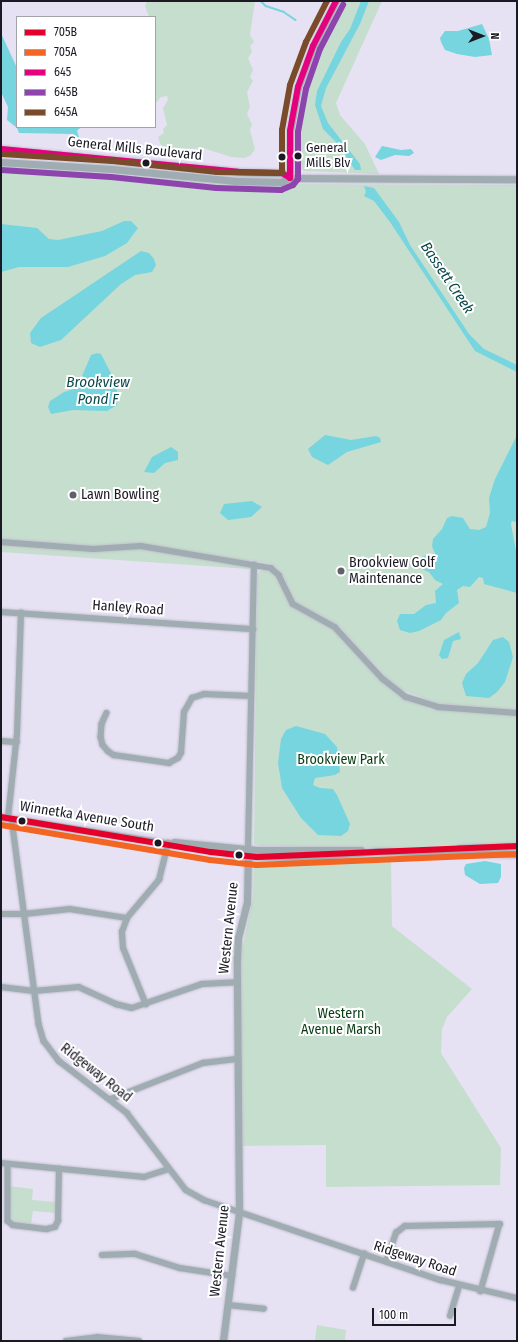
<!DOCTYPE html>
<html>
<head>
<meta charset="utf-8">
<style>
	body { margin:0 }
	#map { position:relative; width:518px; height:1342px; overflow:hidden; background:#e6e2f4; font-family:"Fira Sans Condensed",sans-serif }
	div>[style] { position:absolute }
	.green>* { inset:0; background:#c6dece }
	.water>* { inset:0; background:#76d5de }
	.stream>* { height:1.5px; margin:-0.75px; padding:0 0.75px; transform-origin:0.75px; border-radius:0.75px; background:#76d5de }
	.roads { filter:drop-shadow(0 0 1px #c2bfcd) drop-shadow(0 0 1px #c2bfcd) }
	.minor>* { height:5.5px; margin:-2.75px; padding:0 2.75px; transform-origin:2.75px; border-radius:2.75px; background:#9facb2 }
	.tertiary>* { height:7px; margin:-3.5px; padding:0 3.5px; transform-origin:3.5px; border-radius:3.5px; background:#9facb2 }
	.bus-1>* { height:6px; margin:-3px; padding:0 3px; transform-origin:3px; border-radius:3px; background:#e4002b }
	.bus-2>* { height:6px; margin:-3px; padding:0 3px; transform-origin:3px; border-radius:3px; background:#f26522 }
	.bus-3>* { height:6px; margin:-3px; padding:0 3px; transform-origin:3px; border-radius:3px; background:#e5007d }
	.bus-4>* { height:6px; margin:-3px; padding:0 3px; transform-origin:3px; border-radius:3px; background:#8e44ad }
	.bus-5>* { height:6px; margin:-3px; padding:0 3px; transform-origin:3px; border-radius:3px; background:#7a4b2a }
	.dots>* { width:11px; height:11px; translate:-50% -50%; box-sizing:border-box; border:2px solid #fff; border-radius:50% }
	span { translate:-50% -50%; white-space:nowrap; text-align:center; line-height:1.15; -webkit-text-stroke:4px #fff; paint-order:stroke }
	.bus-label { font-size:13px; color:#1b1924 }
	.left { translate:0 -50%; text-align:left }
	.street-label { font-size:14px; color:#1b1924 }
	.poi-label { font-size:14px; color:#1b1924 }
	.park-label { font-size:14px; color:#073c13 }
	.water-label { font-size:15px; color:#0c494b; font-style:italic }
	.frame { position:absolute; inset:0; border:2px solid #1b1924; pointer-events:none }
	.legend { position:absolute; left:16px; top:16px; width:140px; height:112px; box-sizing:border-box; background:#fff; border:1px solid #a4a3a7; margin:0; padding:5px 7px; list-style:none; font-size:12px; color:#1b1924 }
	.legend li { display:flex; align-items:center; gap:8px; height:20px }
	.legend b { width:20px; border:1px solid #a4a3a7 }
	.north { position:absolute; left:462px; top:16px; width:40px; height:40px; -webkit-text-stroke:3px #fff; paint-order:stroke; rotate:90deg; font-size:11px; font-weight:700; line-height:16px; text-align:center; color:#1b1924 }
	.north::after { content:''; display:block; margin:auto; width:14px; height:18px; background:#1b1924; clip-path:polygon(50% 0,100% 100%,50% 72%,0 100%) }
	.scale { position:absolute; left:372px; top:1308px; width:84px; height:18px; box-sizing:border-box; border:2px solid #1b1924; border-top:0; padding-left:5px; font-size:12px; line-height:14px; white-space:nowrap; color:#1b1924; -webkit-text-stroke:3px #fff; paint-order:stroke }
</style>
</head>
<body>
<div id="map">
	<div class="green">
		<i style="clip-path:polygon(147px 1px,255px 1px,250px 35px,254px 42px,250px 46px,252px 52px,248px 58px,253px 70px,250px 77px,253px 81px,247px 92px,250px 107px,247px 114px,252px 124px,250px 130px,255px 149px,251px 155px,245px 158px,231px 157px,203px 148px,185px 149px,168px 155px,160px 143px,158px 137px,164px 133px,163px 129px,167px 125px,163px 108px,168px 100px,167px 96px,161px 97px,155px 104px,155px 17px,149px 17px,145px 6px)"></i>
		<i style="clip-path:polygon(343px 1px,382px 1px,336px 103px,340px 115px,365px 144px,379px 174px,304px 171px,297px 167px,297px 129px,304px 89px,317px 53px)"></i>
		<i style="clip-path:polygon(1px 166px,232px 184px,517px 185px,517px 710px,436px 703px,400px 689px,387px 678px,338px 625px,295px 601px,282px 573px,272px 564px,250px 560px,249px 569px,1px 552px)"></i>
		<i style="clip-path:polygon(261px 570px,274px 573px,292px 607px,332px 628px,379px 680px,397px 695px,430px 709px,517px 716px,517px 844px,387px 848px,260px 846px,254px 844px,257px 575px)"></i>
		<i style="clip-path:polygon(391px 855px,392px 926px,472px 989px,447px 1017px,442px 1029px,441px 1053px,501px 1148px,500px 1185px,326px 1187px,326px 1145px,243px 1146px,240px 1075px,240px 960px,253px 897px,254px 864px,258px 860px)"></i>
		<i style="clip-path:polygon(9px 1186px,33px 1189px,32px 1200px,56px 1202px,56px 1213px,33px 1211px,31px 1224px,12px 1221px)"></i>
		<i style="clip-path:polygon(317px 1325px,346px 1330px,345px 1341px,315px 1340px)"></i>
	</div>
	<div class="water">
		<i style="clip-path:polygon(361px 1px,369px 1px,360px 24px,326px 88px,321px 106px,328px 123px,360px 164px,361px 170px,355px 170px,337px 143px,323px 129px,315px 105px,317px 91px,341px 42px,350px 29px)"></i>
		<i style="clip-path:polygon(482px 24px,489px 39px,492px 55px,475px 57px,457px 54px,445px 50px,441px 42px,440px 38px,445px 31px,458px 31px)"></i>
		<i style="clip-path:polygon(1px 33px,17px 68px,17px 127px,81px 127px,77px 131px,79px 137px,76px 139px,73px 134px,19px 133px,17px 128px,7px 120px,8px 107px,1px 92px)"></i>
		<i style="clip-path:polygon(382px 146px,401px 150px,411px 149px,414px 153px,409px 156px,395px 155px,381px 160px,375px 157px)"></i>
		<i style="clip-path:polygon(364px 186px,374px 188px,399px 222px,410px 245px,469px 334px,484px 349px,517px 365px,517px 372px,475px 351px,390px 222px,374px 201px,364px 196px,366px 192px)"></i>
		<i style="clip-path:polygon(124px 221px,131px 221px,138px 228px,127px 243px,105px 256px,68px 267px,19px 267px,1px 272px,1px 224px,37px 228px,49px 239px,58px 240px,102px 231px)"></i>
		<i style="clip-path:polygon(141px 251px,149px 253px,154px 259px,156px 265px,152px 272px,135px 275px,121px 284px,61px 340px,40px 347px,31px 343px,30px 333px,41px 318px)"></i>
		<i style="clip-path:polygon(97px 353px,101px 354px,115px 381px,118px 397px,117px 405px,107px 411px,73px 410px,51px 414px,48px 407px,50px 401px,64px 392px,77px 388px,91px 355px)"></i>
		<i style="clip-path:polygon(325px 435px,351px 440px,376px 436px,380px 438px,381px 442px,347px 452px,328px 465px,312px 457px,308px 449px)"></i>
		<i style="clip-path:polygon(517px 435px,517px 518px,516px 522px,512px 521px,511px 524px,517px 557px,517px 593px,484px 584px,483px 578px,479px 577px,470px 587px,463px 586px,457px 590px,459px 603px,446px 613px,441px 620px,419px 631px,410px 633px,400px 630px,397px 621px,400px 614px,414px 614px,426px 605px,436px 603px,435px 591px,443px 584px,435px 580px,429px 572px,419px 568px,419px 558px,427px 555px,438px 561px,432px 546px,433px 539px,442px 529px,447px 518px,452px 516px,463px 518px,470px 529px,479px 530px,486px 527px,490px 513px,489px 498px,495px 479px)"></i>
		<i style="clip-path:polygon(171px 447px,178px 452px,178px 460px,165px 463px,154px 473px,144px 472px,152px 457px)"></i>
		<i style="clip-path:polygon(252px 501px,262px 507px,251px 517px,228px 520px,220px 513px,224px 504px)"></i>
		<i style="clip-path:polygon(459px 632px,461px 639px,453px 641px,448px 658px,442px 659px,439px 655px,444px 640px)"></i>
		<i style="clip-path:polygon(503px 637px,509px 642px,513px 657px,505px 682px,497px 692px,489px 698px,466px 696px,462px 683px,466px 674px,478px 663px,493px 640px)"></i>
		<i style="clip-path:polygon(296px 726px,325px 734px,337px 747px,340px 772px,335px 775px,315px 778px,313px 785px,320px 788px,333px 789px,337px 795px,350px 824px,348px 831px,341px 836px,318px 835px,301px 818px,282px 788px,278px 763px,281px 739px,286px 730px)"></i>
		<i style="clip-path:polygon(485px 861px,501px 864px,501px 877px,498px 883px,480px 884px,465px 875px,464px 868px,466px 864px)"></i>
	</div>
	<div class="stream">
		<i style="left:261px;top:1px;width:7px;rotate:45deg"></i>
		<i style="left:266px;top:6px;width:19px;rotate:18deg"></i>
		<i style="left:284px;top:12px;width:14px;rotate:34deg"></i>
	</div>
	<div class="roads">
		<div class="minor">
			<i style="left:1px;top:542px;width:92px;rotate:4.4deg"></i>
			<i style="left:93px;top:549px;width:48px;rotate:-3.6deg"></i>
			<i style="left:141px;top:546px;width:132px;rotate:9.6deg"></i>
			<i style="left:271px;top:568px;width:11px;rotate:41deg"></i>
			<i style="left:279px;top:575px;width:32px;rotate:64deg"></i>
			<i style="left:293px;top:604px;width:48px;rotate:28.7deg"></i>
			<i style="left:335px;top:627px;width:71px;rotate:47.3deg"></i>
			<i style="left:383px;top:679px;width:29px;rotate:38deg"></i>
			<i style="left:406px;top:697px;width:34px;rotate:17deg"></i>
			<i style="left:438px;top:707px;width:79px;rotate:4.3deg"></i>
			<i style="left:1px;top:612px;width:253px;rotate:3.9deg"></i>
			<i style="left:107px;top:713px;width:12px;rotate:114deg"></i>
			<i style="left:102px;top:724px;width:13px;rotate:94deg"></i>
			<i style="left:101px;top:737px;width:8px;rotate:76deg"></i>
			<i style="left:103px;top:745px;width:8px;rotate:50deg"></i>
			<i style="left:108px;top:751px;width:7px;rotate:34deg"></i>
			<i style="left:114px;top:755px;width:56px;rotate:8.3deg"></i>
			<i style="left:169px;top:763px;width:10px;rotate:-29deg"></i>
			<i style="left:178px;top:758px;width:6px;rotate:-59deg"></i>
			<i style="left:181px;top:753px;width:41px;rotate:-85.8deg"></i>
			<i style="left:184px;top:712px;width:16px;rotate:-60deg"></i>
			<i style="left:192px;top:698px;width:13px;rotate:-18deg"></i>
			<i style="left:204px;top:694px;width:47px;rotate:2.4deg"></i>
			<i style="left:1px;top:741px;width:16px;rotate:4deg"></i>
			<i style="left:8px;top:818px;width:84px;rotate:-83.9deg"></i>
			<i style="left:17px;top:734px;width:121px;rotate:-88.1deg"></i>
			<i style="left:12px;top:819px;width:207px;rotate:82.5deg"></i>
			<i style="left:39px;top:1024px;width:18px;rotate:74deg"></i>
			<i style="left:44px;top:1041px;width:25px;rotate:53deg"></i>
			<i style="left:59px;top:1061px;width:86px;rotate:37.4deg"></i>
			<i style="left:127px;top:1113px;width:97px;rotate:52.5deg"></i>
			<i style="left:186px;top:1190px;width:21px;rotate:29deg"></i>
			<i style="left:204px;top:1200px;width:250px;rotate:18.7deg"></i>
			<i style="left:441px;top:1280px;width:78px;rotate:13.3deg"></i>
			<i style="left:248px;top:849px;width:284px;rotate:-88.8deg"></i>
			<i style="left:1px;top:914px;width:23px"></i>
			<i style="left:24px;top:914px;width:46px;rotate:-6.2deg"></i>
			<i style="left:70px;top:909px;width:58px;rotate:9deg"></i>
			<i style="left:1px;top:987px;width:33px;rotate:7deg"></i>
			<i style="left:34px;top:991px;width:45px;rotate:-5.1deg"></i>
			<i style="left:79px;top:987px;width:41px;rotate:24.7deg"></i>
			<i style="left:116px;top:1004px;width:16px;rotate:14deg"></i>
			<i style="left:132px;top:1008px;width:74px;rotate:-18.9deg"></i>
			<i style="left:202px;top:984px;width:34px;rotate:-3deg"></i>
			<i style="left:146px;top:1005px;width:61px;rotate:-112deg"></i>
			<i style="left:123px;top:948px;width:16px;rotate:-94deg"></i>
			<i style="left:122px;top:932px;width:15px;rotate:-70deg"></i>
			<i style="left:127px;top:918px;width:50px;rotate:-49.9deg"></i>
			<i style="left:159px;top:880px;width:38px;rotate:-76deg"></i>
			<i style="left:111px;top:1099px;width:99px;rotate:-21.4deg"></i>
			<i style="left:203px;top:1063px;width:33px;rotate:-7deg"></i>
			<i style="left:1px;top:1163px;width:144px;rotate:5.6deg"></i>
			<i style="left:144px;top:1177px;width:26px;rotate:-18deg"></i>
			<i style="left:8px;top:1164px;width:57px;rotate:90deg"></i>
			<i style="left:8px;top:1221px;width:6px;rotate:39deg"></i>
			<i style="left:13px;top:1225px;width:34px;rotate:7deg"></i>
			<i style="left:47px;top:1229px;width:8px;rotate:-14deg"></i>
			<i style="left:55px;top:1227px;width:7px;rotate:-63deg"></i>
			<i style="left:58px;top:1221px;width:52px;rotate:-88.9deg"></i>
			<i style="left:102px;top:1255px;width:33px;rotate:-2deg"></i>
			<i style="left:135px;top:1254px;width:47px;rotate:17.3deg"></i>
			<i style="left:180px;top:1268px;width:53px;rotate:8.7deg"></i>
			<i style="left:386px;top:1262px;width:31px;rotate:-71deg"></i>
			<i style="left:396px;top:1233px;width:11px;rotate:-38deg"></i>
			<i style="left:405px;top:1226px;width:95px;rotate:-1.2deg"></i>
			<i style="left:500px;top:1224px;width:70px;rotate:105.8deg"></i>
			<i style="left:353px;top:1288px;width:36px;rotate:-72deg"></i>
			<i style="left:228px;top:1305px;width:36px;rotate:6deg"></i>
			<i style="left:450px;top:1316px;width:31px;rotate:-73deg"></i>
			<i style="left:66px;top:1341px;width:31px;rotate:-7deg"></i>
			<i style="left:97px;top:1337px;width:42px;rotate:5.4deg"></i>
		</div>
		<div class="tertiary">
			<i style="left:1px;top:149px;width:238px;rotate:5.5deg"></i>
			<i style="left:238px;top:172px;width:44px;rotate:1.3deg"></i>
			<i style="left:282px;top:173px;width:9px;rotate:32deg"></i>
			<i style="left:1px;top:162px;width:111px;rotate:3.6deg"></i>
			<i style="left:112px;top:169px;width:125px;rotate:5.5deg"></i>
			<i style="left:236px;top:181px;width:45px;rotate:1.3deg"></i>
			<i style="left:281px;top:182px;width:10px;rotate:-24deg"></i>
			<i style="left:290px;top:178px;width:227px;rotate:0.3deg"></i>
			<i style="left:290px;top:178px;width:47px;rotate:-90deg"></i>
			<i style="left:290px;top:131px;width:45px;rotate:-79.7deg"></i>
			<i style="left:298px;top:87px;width:44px;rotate:-69.9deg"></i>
			<i style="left:313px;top:46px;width:51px;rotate:-62.9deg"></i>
			<i style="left:1px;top:817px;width:250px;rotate:9deg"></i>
			<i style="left:248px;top:856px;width:58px;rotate:1deg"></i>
			<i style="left:306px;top:857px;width:73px;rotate:-4.7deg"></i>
			<i style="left:174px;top:842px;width:83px;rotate:5.5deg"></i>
			<i style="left:257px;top:850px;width:104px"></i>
			<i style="left:459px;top:848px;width:58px;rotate:-2deg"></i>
			<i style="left:376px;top:851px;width:141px;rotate:1.2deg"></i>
			<i style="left:223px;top:1341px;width:130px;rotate:-82.9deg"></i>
			<i style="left:239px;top:1212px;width:254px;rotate:-90.5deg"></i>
			<i style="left:237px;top:958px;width:20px;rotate:-87deg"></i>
			<i style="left:238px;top:938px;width:36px;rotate:-76deg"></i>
			<i style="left:247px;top:903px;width:54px;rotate:-88.9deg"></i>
		</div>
	</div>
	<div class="bus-1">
		<i style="left:1px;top:817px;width:213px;rotate:9.5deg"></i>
		<i style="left:211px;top:852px;width:46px;rotate:6.2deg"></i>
		<i style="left:257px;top:857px;width:260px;rotate:-2.4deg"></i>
	</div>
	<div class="bus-2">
		<i style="left:1px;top:825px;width:212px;rotate:9.5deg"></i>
		<i style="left:210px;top:860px;width:47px;rotate:6.1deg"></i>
		<i style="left:257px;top:865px;width:260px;rotate:-2.4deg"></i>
	</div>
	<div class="bus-3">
		<i style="left:1px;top:149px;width:238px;rotate:5.5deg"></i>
		<i style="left:238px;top:172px;width:44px;rotate:1.3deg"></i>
		<i style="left:282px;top:173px;width:9px;rotate:32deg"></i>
		<i style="left:290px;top:178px;width:47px;rotate:-90deg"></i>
		<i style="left:290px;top:131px;width:45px;rotate:-79.7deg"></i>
		<i style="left:298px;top:87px;width:44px;rotate:-69.9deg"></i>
		<i style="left:313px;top:46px;width:51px;rotate:-62.9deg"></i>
	</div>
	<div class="bus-4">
		<i style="left:1px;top:170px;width:110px;rotate:3.6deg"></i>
		<i style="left:111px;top:177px;width:106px;rotate:6deg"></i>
		<i style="left:216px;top:188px;width:65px;rotate:1.8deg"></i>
		<i style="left:281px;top:190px;width:13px;rotate:-23deg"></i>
		<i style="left:293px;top:185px;width:8px;rotate:-50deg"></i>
		<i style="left:298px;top:179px;width:47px;rotate:-90deg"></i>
		<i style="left:298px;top:132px;width:44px;rotate:-79.5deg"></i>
		<i style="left:306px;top:89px;width:42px;rotate:-70.7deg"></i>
		<i style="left:320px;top:49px;width:50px;rotate:-62.4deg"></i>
	</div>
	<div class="bus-5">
		<i style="left:2px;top:154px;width:111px;rotate:3.6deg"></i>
		<i style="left:113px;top:161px;width:105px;rotate:6deg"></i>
		<i style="left:217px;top:172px;width:65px;rotate:0.9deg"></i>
		<i style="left:282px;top:173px;width:43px;rotate:-90deg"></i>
		<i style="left:282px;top:130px;width:46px;rotate:-79.9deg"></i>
		<i style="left:290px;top:85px;width:46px;rotate:-69.6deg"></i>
		<i style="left:306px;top:42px;width:46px;rotate:-62.9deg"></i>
	</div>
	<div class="dots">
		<i style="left:298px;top:156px;background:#1b1924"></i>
		<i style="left:282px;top:157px;background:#1b1924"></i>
		<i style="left:146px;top:163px;background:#1b1924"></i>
		<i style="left:73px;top:495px;background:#625f6d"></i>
		<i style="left:341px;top:571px;background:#625f6d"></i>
		<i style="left:22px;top:821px;background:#1b1924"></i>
		<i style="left:158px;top:843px;background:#1b1924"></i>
		<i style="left:239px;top:855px;background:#1b1924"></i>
	</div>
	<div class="bus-label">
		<span class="left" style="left:306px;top:156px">General<br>Mills Blv</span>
	</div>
	<div class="street-label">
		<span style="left:135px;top:149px;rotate:6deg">General Mills Boulevard</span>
		<span style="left:128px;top:608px;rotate:4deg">Hanley Road</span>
		<span style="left:87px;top:817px;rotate:9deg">Winnetka Avenue South</span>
		<span style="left:229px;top:928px;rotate:-84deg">Western Avenue</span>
		<span style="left:96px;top:1073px;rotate:38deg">Ridgeway Road</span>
		<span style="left:220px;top:1251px;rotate:-84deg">Western Avenue</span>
		<span style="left:415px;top:1259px;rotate:18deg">Ridgeway Road</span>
	</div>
	<div class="poi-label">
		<span class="left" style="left:81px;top:495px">Lawn Bowling</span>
		<span class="left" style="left:349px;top:571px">Brookview Golf<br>Maintenance</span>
	</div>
	<div class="park-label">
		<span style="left:341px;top:760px">Brookview Park</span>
		<span style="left:341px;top:1022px">Western<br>Avenue Marsh</span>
	</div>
	<div class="water-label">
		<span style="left:447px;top:278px;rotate:56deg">Bassett Creek</span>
		<span style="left:98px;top:391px">Brookview<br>Pond F</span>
	</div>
	<div class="frame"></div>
	<ul class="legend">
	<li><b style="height:5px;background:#e4002b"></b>705B</li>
	<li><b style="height:5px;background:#f26522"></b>705A</li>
	<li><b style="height:5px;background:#e5007d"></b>645</li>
	<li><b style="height:5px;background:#8e44ad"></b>645B</li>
	<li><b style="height:5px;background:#7a4b2a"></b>645A</li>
	</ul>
	<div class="north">N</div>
	<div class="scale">100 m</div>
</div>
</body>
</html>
